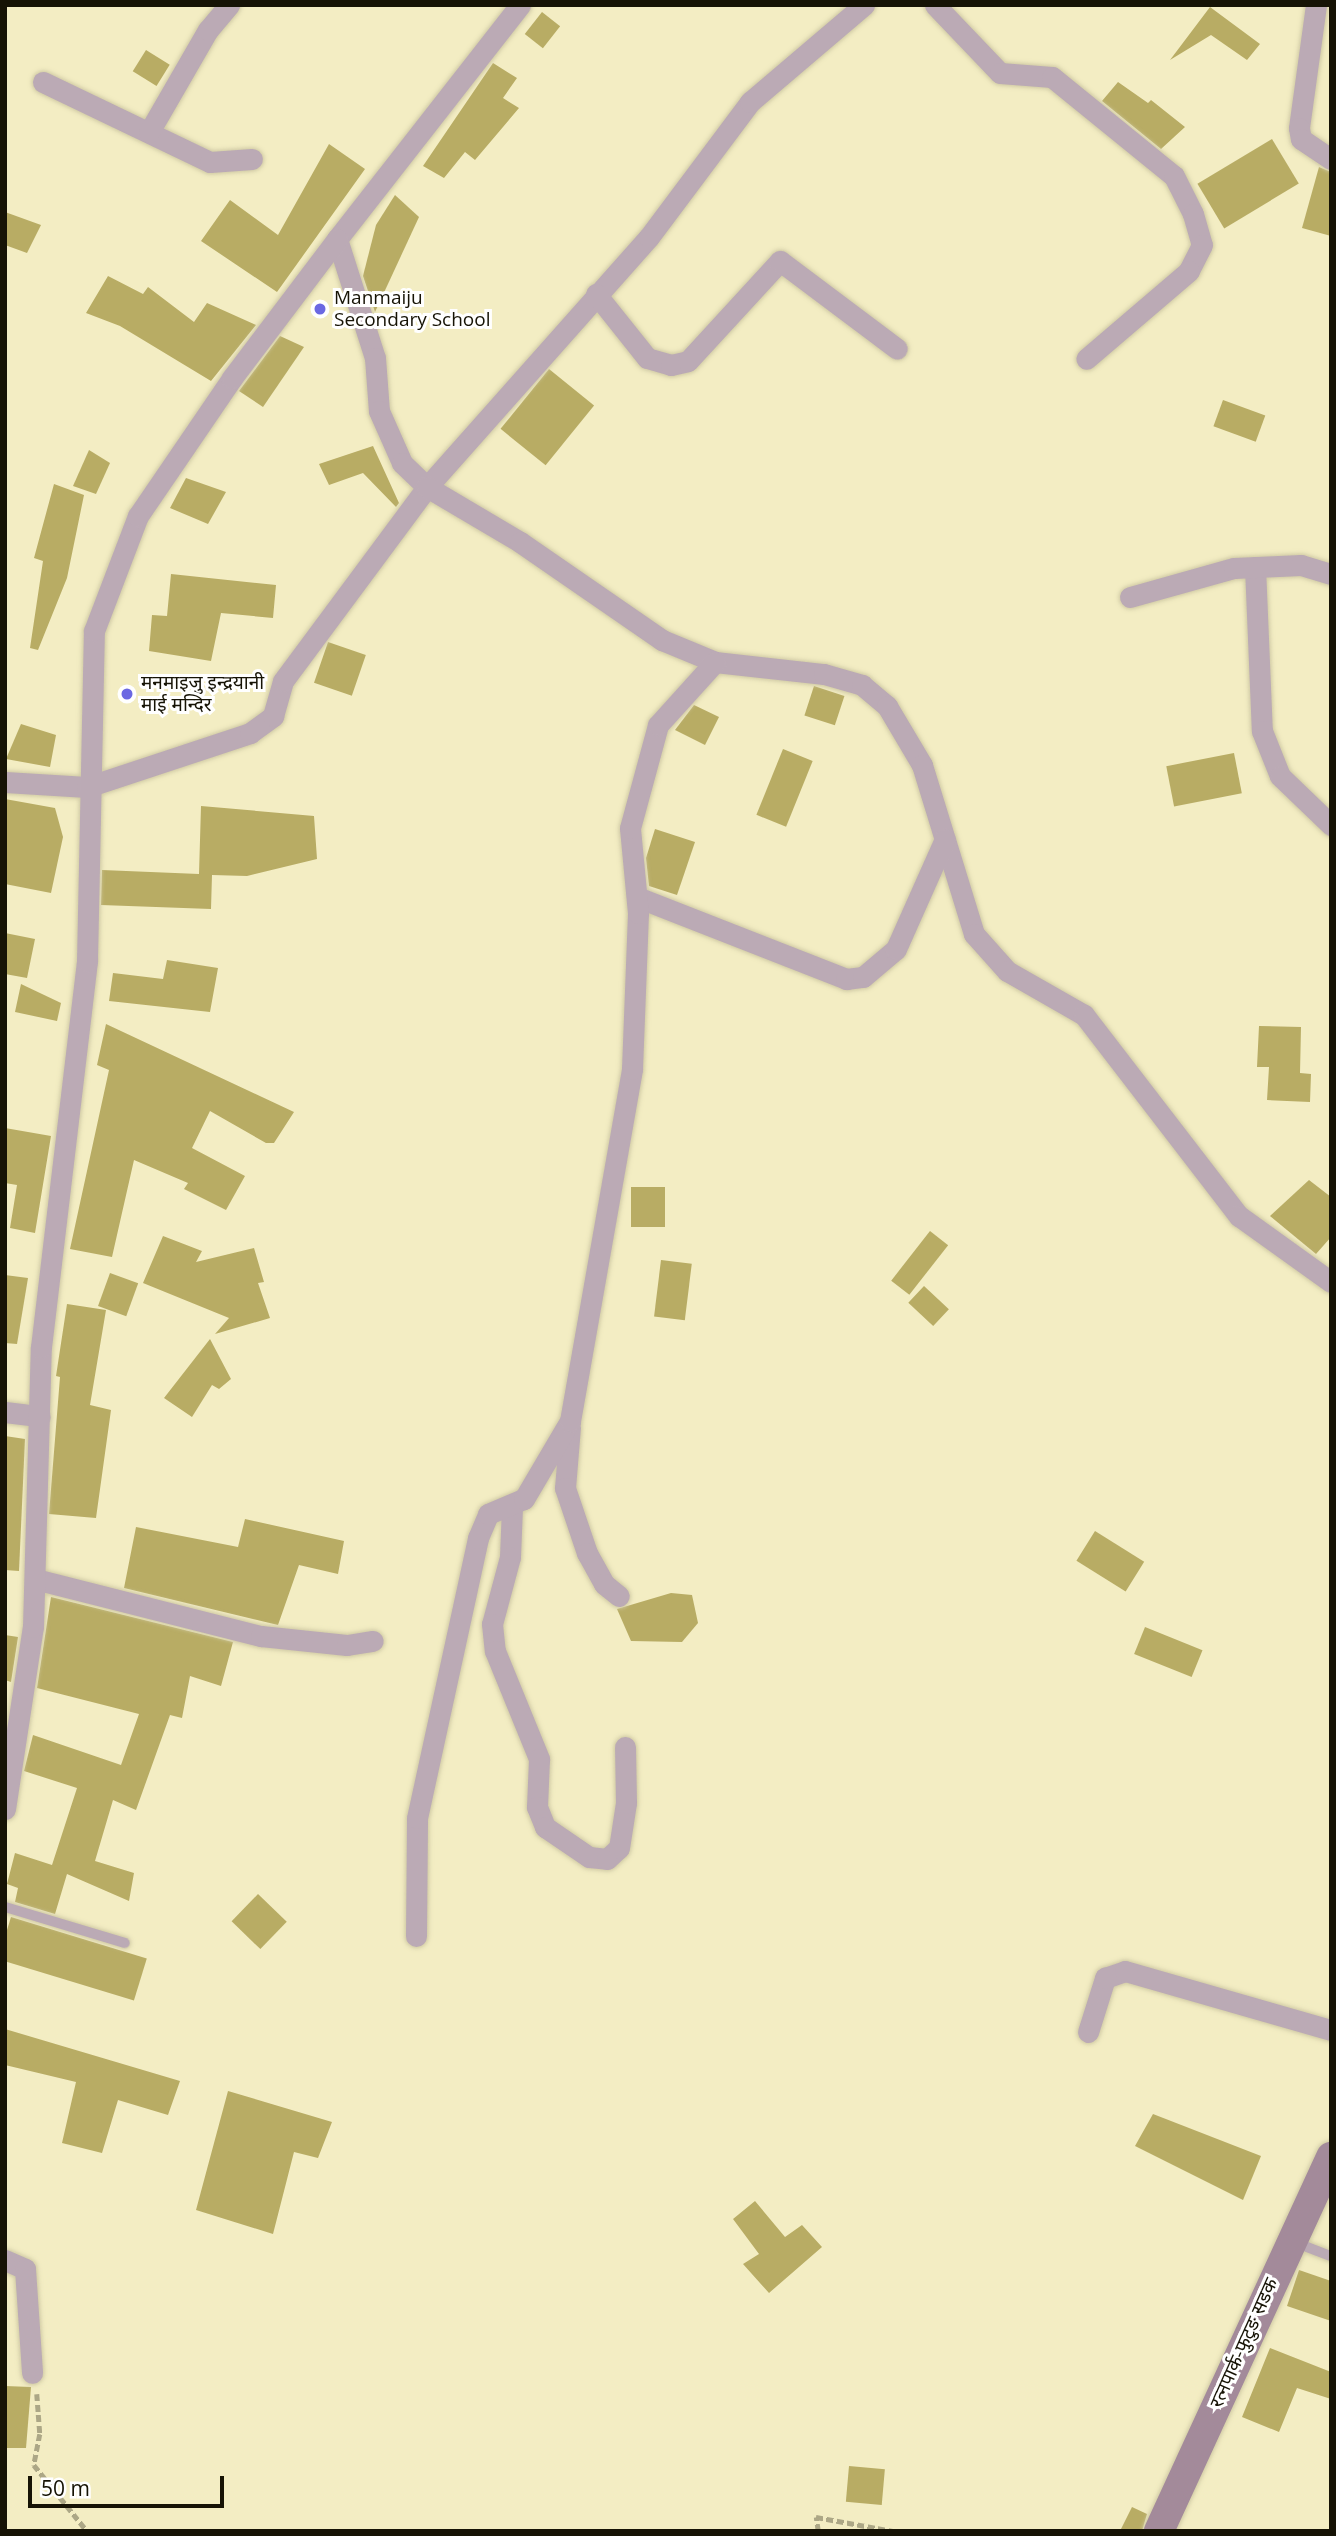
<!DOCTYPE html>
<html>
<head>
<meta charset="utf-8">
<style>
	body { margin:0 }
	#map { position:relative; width:1336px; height:2536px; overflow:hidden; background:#f3edc3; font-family:"Open Sans","Noto Sans Devanagari",sans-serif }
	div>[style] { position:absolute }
	.building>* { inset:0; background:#b8ac64; transform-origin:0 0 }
	.path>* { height:4.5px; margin-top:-2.25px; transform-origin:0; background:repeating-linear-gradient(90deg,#aca786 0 7px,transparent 0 10.5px) }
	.roads { filter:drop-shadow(0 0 2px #d0caa5) drop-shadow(0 0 2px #d0caa5) }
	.lane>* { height:10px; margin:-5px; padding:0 5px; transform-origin:5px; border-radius:5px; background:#bbaab5 }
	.street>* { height:21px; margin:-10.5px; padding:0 10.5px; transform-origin:10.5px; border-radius:10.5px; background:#bbaab5 }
	.secondary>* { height:30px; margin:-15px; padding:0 15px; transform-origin:15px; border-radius:15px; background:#a38a9a }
	.dots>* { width:19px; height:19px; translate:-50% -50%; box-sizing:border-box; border:4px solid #fff; border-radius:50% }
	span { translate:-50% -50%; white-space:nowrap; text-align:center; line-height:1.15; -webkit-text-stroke:6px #fff; paint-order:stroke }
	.poi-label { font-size:19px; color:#161305 }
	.left { translate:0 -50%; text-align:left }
	.street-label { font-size:19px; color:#161305 }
	.frame { position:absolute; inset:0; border:7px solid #161305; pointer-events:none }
	.scale { position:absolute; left:28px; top:2476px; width:196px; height:32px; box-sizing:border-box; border:4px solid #161305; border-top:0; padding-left:9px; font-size:21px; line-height:24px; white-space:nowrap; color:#161305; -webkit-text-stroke:5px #fff; paint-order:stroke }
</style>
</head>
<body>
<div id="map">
	<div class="building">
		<i style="clip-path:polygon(1210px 7px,1260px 44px,1247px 60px,1211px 35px,1170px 60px)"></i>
		<i style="left:542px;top:12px;width:23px;height:28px;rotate:38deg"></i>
		<i style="left:146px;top:50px;width:28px;height:25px;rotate:32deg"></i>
		<i style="clip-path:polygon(493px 63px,517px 78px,503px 98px,519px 108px,475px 160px,465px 152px,444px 178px,423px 166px)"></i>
		<i style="clip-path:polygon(1118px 82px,1148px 103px,1151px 100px,1185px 127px,1161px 149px,1102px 101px)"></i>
		<i style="left:1272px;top:139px;width:52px;height:87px;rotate:59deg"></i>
		<i style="clip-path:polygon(329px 144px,365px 169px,277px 292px,201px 241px,230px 200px,278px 235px)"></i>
		<i style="clip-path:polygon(1319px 167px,1331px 172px,1331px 236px,1302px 228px)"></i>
		<i style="clip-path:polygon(395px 195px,419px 217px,375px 312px,363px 276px,376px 225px)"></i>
		<i style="clip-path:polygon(5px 212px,41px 225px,27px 253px,5px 245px)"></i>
		<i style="clip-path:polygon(108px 276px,143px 294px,148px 287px,194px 322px,207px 303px,256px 325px,211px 381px,120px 326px,86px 313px)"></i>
		<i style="clip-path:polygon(280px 336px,304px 347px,263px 407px,239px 391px)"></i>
		<i style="left:549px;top:369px;width:58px;height:77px;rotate:39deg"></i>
		<i style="left:1223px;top:400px;width:45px;height:28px;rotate:20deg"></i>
		<i style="clip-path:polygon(373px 446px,399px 503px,396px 507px,363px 473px,329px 485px,319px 464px)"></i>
		<i style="clip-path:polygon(89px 450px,110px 463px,96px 494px,73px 486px)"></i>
		<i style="clip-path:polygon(186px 478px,226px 492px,208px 524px,170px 508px)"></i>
		<i style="clip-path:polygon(54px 484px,84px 495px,67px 578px,38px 650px,30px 648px,43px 561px,34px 558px)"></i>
		<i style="clip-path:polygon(171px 574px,276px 585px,273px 618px,221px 613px,211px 661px,149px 651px,152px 615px,167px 616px)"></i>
		<i style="left:328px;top:642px;width:40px;height:43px;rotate:19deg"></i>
		<i style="left:814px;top:686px;width:32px;height:31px;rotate:18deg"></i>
		<i style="clip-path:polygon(694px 705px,719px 717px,705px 745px,675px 730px)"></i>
		<i style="clip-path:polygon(21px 724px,56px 735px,50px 767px,6px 759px)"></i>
		<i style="left:783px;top:749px;width:32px;height:71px;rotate:22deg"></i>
		<i style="left:1234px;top:753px;width:41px;height:69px;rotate:79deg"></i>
		<i style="clip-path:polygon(5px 799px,55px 808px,63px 837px,51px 893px,5px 884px)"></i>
		<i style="clip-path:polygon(201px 806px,314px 816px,317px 859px,247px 876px,212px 875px,211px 909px,101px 905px,102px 870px,199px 874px)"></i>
		<i style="clip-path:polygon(655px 829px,695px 842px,677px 895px,649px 886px,646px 858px)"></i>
		<i style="clip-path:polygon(5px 933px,35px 939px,27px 978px,5px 974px)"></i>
		<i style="clip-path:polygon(167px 960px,218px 968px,210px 1012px,109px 1001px,113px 973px,163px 979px)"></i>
		<i style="clip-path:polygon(21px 984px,61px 1003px,57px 1021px,15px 1012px)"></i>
		<i style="clip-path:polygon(106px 1024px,294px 1112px,274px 1143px,266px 1143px,210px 1111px,192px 1148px,245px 1176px,226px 1210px,184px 1189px,188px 1183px,134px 1160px,112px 1257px,70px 1249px,109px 1070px,97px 1065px)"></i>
		<i style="clip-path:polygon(1259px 1026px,1301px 1027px,1300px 1073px,1311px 1074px,1310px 1102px,1267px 1100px,1269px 1067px,1257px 1067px)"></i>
		<i style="clip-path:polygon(5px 1128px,51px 1136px,35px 1233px,10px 1228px,17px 1185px,5px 1183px)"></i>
		<i style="clip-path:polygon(1309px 1180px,1331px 1197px,1331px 1237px,1316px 1254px,1270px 1216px)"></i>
		<i style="left:631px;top:1187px;width:34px;height:40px"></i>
		<i style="left:930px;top:1231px;width:23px;height:63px;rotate:38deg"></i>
		<i style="clip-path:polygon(163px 1236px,202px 1251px,196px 1262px,254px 1248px,264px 1282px,258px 1283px,270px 1318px,215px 1334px,229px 1318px,143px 1283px)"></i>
		<i style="left:661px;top:1260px;width:31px;height:57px;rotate:7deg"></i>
		<i style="left:110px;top:1273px;width:30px;height:35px;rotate:20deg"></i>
		<i style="clip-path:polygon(5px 1275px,28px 1278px,17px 1344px,5px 1343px)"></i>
		<i style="left:924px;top:1286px;width:34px;height:23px;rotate:43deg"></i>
		<i style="clip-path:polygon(67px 1304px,106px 1310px,90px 1405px,111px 1410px,96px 1518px,49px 1514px,60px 1377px,56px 1376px)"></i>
		<i style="clip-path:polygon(210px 1339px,231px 1379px,219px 1389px,212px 1385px,192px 1417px,164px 1398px)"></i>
		<i style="clip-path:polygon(5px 1436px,25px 1439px,19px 1571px,5px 1570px)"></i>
		<i style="clip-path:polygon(245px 1519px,344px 1541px,338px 1574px,299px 1565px,278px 1625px,124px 1588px,136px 1527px,238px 1547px)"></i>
		<i style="left:1095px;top:1531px;width:58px;height:35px;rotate:32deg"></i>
		<i style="clip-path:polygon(671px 1593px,692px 1595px,698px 1623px,682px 1642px,631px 1641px,617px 1609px)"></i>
		<i style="clip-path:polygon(51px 1597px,233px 1642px,221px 1686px,190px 1676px,182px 1718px,170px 1715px,136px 1810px,113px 1800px,95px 1861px,134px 1873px,129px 1901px,67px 1874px,55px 1914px,15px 1902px,18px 1888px,7px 1884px,15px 1853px,52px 1865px,77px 1788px,24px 1771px,33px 1735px,121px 1765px,139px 1714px,37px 1688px)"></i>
		<i style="left:1145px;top:1627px;width:62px;height:29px;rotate:22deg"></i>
		<i style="clip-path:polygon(5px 1635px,18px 1637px,11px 1682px,5px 1680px)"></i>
		<i style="left:258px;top:1894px;width:40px;height:38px;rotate:44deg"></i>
		<i style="left:11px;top:1917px;width:142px;height:44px;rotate:17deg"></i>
		<i style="clip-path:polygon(5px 2029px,180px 2081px,168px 2115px,118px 2100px,102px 2153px,62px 2143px,76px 2082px,5px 2065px)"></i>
		<i style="clip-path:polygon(228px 2091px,332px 2122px,318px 2158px,294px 2152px,273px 2234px,196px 2210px)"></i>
		<i style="clip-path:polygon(1153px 2114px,1261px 2156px,1243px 2200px,1135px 2146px)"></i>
		<i style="clip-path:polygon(755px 2201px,785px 2237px,802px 2225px,822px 2247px,769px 2293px,743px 2264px,759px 2254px,733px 2219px)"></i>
		<i style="clip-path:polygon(1299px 2270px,1331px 2281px,1331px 2321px,1287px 2306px)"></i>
		<i style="clip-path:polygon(1270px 2348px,1331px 2372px,1331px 2399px,1297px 2388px,1279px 2432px,1242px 2417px)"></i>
		<i style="clip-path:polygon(5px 2386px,31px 2387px,26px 2448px,5px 2448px)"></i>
		<i style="left:849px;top:2466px;width:36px;height:36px;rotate:5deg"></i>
		<i style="clip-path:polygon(1132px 2507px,1147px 2514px,1142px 2531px,1120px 2531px)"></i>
	</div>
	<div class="path">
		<i style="left:37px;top:2394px;width:40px;rotate:85.7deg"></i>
		<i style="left:40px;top:2434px;width:32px;rotate:101deg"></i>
		<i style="left:34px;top:2465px;width:85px;rotate:51.2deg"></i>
		<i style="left:818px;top:2531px;width:14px;rotate:-98deg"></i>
		<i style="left:816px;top:2517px;width:78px;rotate:10.3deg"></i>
	</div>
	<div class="roads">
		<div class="lane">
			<i style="left:5px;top:1907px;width:125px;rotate:16.7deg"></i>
			<i style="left:1294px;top:2242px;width:40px;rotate:21deg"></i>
		</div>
		<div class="street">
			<i style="left:520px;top:5px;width:297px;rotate:128deg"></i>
			<i style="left:337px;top:239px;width:125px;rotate:72.3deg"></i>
			<i style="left:375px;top:358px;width:53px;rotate:85.7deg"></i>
			<i style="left:379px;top:411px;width:57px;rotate:66.1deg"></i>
			<i style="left:402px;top:463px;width:35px;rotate:44deg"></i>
			<i style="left:427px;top:487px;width:334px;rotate:-48.4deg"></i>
			<i style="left:649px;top:237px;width:169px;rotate:-53.2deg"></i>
			<i style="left:750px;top:102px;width:150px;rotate:-40.4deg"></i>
			<i style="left:935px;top:5px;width:94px;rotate:46.3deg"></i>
			<i style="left:1000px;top:73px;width:52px;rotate:4.4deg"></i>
			<i style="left:1052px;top:77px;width:157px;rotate:39.1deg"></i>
			<i style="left:1174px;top:176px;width:42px;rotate:63.4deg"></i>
			<i style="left:1193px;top:214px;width:32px;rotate:74deg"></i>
			<i style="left:1202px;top:245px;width:29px;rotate:117deg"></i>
			<i style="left:1189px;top:271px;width:135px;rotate:139.5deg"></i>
			<i style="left:1316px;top:5px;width:124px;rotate:97.9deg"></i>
			<i style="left:1299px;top:128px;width:11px;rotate:80deg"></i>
			<i style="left:1301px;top:139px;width:36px;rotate:34deg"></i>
			<i style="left:43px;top:82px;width:185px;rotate:25.6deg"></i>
			<i style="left:210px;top:162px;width:42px;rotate:-4.1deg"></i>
			<i style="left:149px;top:132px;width:118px;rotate:-60deg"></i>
			<i style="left:208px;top:30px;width:33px;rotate:-50deg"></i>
			<i style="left:596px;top:294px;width:82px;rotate:51.4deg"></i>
			<i style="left:647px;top:358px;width:25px;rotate:16deg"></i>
			<i style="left:671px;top:365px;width:17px;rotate:-13deg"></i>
			<i style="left:688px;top:361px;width:136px;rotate:-47.4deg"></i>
			<i style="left:780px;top:261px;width:146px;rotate:36.9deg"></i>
			<i style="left:1255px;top:567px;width:164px;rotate:87.6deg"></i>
			<i style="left:1262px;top:731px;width:48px;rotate:68.2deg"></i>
			<i style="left:1280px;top:776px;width:71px;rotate:43.9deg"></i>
			<i style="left:1130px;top:597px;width:108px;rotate:-15.6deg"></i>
			<i style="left:1234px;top:568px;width:67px;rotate:-2.6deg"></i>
			<i style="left:1301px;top:565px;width:31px;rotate:17deg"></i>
			<i style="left:5px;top:782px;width:82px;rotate:3.5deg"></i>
			<i style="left:87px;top:787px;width:172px;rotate:-18.3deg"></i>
			<i style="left:250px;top:733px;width:29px;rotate:-36deg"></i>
			<i style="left:273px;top:716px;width:36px;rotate:-74deg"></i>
			<i style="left:283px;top:681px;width:242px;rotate:-53.4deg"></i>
			<i style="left:427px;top:487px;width:108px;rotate:30.6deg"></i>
			<i style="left:520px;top:542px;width:173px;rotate:34.6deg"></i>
			<i style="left:662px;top:640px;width:57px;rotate:22.5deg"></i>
			<i style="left:715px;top:662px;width:110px;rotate:6.3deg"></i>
			<i style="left:824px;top:674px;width:40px;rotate:16deg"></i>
			<i style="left:862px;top:685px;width:33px;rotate:40deg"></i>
			<i style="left:887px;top:706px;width:69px;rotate:59.3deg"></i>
			<i style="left:922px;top:765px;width:177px;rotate:72.9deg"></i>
			<i style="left:974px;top:934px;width:50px;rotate:48.3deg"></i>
			<i style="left:1007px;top:971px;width:89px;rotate:29.7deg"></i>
			<i style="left:1084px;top:1015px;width:254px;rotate:52.4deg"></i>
			<i style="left:1239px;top:1216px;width:113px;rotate:35.7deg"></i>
			<i style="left:637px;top:897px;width:225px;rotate:21.4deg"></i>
			<i style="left:846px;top:979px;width:17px;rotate:-7deg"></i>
			<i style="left:863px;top:977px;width:43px;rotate:-40.3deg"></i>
			<i style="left:896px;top:949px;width:120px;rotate:-66deg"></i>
			<i style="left:5px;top:1412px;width:35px;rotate:7deg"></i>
			<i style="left:570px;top:1427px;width:61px;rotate:94.7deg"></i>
			<i style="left:565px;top:1488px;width:69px;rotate:71.3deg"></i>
			<i style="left:587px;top:1553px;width:35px;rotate:61deg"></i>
			<i style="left:604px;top:1584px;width:19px;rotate:39deg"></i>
			<i style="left:512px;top:1507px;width:50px;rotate:92.3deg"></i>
			<i style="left:510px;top:1557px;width:69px;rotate:105deg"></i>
			<i style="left:492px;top:1624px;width:27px;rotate:84deg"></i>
			<i style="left:495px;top:1651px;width:117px;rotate:67.8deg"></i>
			<i style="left:539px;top:1759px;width:48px;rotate:92.4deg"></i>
			<i style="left:537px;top:1807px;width:22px;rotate:68deg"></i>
			<i style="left:545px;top:1827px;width:53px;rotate:34.3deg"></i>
			<i style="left:589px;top:1857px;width:18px;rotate:6deg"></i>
			<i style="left:607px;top:1859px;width:16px;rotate:-43deg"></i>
			<i style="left:619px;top:1848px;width:46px;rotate:-81.2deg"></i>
			<i style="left:626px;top:1803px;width:56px;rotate:-91deg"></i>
			<i style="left:35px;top:1579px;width:233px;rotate:14.2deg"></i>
			<i style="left:261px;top:1636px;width:86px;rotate:6deg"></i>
			<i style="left:347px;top:1645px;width:26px;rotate:-9deg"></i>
			<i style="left:5px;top:1809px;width:184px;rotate:-81.3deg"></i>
			<i style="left:33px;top:1627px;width:280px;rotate:-88.4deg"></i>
			<i style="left:41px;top:1347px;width:389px;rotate:-83.2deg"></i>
			<i style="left:87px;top:961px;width:330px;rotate:-88.8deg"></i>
			<i style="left:94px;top:631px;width:123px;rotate:-69.1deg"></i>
			<i style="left:138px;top:516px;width:167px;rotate:-55.7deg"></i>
			<i style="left:232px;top:378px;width:174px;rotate:-52.9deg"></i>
			<i style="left:416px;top:1936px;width:118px;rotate:-89.5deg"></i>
			<i style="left:417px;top:1818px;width:287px;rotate:-77.7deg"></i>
			<i style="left:478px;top:1538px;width:26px;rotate:-67deg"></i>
			<i style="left:488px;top:1514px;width:39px;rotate:-23deg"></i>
			<i style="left:524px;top:1499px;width:91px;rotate:-59.5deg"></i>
			<i style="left:570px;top:1421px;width:357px;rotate:-80deg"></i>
			<i style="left:632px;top:1069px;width:156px;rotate:-87.8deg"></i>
			<i style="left:638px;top:913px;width:85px;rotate:-95.4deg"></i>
			<i style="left:630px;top:828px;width:107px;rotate:-74.8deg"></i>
			<i style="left:658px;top:725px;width:85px;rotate:-47.9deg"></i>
			<i style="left:1088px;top:2032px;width:57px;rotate:-72.5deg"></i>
			<i style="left:1105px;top:1978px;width:21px;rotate:-19deg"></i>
			<i style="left:1125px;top:1971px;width:214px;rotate:16deg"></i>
			<i style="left:5px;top:2260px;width:22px;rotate:24deg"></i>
			<i style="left:25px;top:2269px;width:104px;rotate:86.1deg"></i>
		</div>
		<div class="secondary">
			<i style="left:1159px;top:2531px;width:412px;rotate:-65.3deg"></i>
		</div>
	</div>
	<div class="dots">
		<i style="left:320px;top:309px;background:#6b68e2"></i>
		<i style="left:127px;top:694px;background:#6b68e2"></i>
	</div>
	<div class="poi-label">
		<span class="left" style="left:334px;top:309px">Manmaiju<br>Secondary School</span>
		<span class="left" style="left:141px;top:694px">मनमाइजु इन्द्रयानी<br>माई मन्दिर</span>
	</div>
	<div class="street-label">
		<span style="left:1244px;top:2343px;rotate:-66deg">रत्नपार्क-फुटुङ सडक</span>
	</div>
	<div class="frame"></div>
	<div class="scale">50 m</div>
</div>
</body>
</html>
